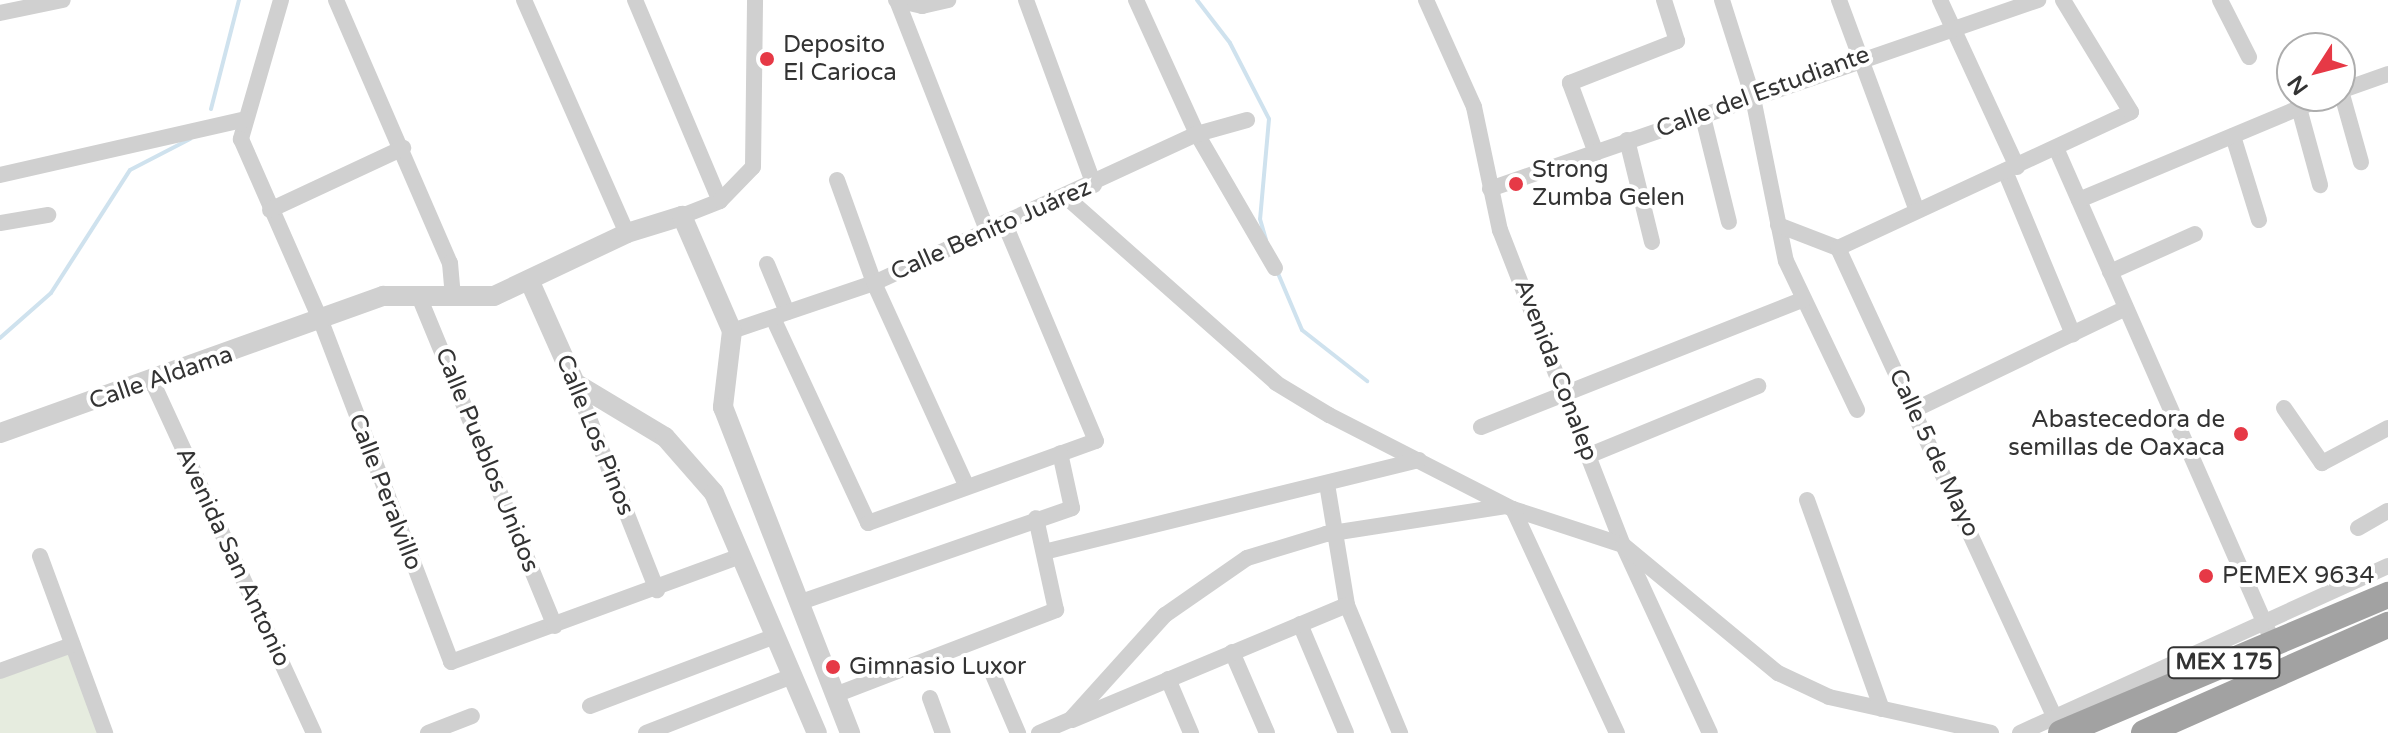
<!DOCTYPE html>
<html>
<head>
<meta charset="utf-8">
<style>
	body { margin:0 }
	#map { position:relative; width:2388px; height:733px; overflow:hidden; background:#fff; font-family:"Varela Round",sans-serif }
	div>[style] { position:absolute }
	.green>* { inset:0; background:#e6ecdf }
	.stream>* { height:4px; margin:-2px; padding:0 2px; transform-origin:2px; border-radius:2px; background:#cfe2ee }
	.minor>* { height:16px; margin:-8px; padding:0 8px; transform-origin:8px; border-radius:8px; background:#d0d0d0 }
	.tertiary>* { height:20px; margin:-10px; padding:0 10px; transform-origin:10px; border-radius:10px; background:#d0d0d0 }
	.trunk>* { height:26px; margin:-13px; padding:0 13px; transform-origin:13px; border-radius:13px; background:#a2a2a2 }
	.dots>* { width:22px; height:22px; translate:-50% -50%; box-sizing:border-box; border:4px solid #fff; border-radius:50% }
	span { translate:-50% -50%; white-space:nowrap; text-align:center; line-height:1.15; -webkit-text-stroke:8px #fff; paint-order:stroke }
	.shield-label span { padding:2px 6px; background:#fff; border:2px solid; border-radius:6px; -webkit-text-stroke-width:0 }
	.shield-label { font-size:22px; color:#333; font-weight:700 }
	.poi-label { font-size:24px; color:#333 }
	.left { translate:0 -50%; text-align:left }
	.right { translate:-100% -50%; text-align:right }
	.street-label { font-size:24px; color:#333 }
	.north { position:absolute; left:2276px; top:32px; width:80px; height:80px; box-sizing:border-box; background:#fff; border:2px solid #adadad; border-radius:50%; rotate:234deg; font-size:22px; font-weight:700; line-height:32px; text-align:center; color:#333 }
	.north::after { content:''; display:block; margin:auto; width:28px; height:36px; background:#e63946; clip-path:polygon(50% 0,100% 100%,50% 72%,0 100%) }
</style>
</head>
<body>
<div id="map">
	<div class="green">
		<i style="clip-path:polygon(72px 645px,106px 733px,0 733px,0 671px)"></i>
	</div>
	<div class="stream">
		<i style="left:1197px;top:0;width:54px;rotate:52.5deg"></i>
		<i style="left:1230px;top:43px;width:85px;rotate:62.8deg"></i>
		<i style="left:1269px;top:119px;width:100px;rotate:95.1deg"></i>
		<i style="left:1260px;top:219px;width:22px;rotate:74deg"></i>
		<i style="left:211px;top:109px;width:113px;rotate:-75.6deg"></i>
		<i style="left:1277px;top:271px;width:64px;rotate:67deg"></i>
		<i style="left:1302px;top:330px;width:83px;rotate:38.1deg"></i>
		<i style="left:0;top:338px;width:68px;rotate:-41.4deg"></i>
		<i style="left:51px;top:293px;width:146px;rotate:-57.3deg"></i>
		<i style="left:130px;top:170px;width:68px;rotate:-27.3deg"></i>
	</div>
	<div class="minor">
		<i style="left:281px;top:0;width:145px;rotate:106.1deg"></i>
		<i style="left:241px;top:139px;width:199px;rotate:66.3deg"></i>
		<i style="left:321px;top:321px;width:365px;rotate:69.1deg"></i>
		<i style="left:451px;top:662px;width:309px;rotate:-20.1deg"></i>
		<i style="left:336px;top:0;width:287px;rotate:66.6deg"></i>
		<i style="left:450px;top:263px;width:34px;rotate:85deg"></i>
		<i style="left:524px;top:0;width:255px;rotate:66.2deg"></i>
		<i style="left:635px;top:0;width:218px;rotate:67.1deg"></i>
		<i style="left:896px;top:0;width:27px;rotate:13deg"></i>
		<i style="left:922px;top:6px;width:27px;rotate:-13deg"></i>
		<i style="left:1026px;top:0;width:197px;rotate:69.8deg"></i>
		<i style="left:1136px;top:0;width:147px;rotate:65.5deg"></i>
		<i style="left:1197px;top:134px;width:155px;rotate:59.8deg"></i>
		<i style="left:1426px;top:0;width:117px;rotate:65.8deg"></i>
		<i style="left:1474px;top:107px;width:126px;rotate:78.1deg"></i>
		<i style="left:1500px;top:230px;width:338px;rotate:68.7deg"></i>
		<i style="left:1623px;top:545px;width:207px;rotate:65.2deg"></i>
		<i style="left:1722px;top:0;width:103px;rotate:72.4deg"></i>
		<i style="left:1753px;top:98px;width:166px;rotate:78.6deg"></i>
		<i style="left:1786px;top:261px;width:165px;rotate:64.5deg"></i>
		<i style="left:1839px;top:0;width:222px;rotate:69.7deg"></i>
		<i style="left:1940px;top:0;width:184px;rotate:65.2deg"></i>
		<i style="left:2220px;top:0;width:64px;rotate:63deg"></i>
		<i style="left:898px;top:3px;width:241px;rotate:68.6deg"></i>
		<i style="left:0;top:13px;width:64px;rotate:-11.7deg"></i>
		<i style="left:2340px;top:91px;width:51px;rotate:-19.5deg"></i>
		<i style="left:2341px;top:91px;width:74px;rotate:74.3deg"></i>
		<i style="left:2299px;top:108px;width:80px;rotate:74.7deg"></i>
		<i style="left:1703px;top:117px;width:108px;rotate:76.1deg"></i>
		<i style="left:2233px;top:136px;width:88px;rotate:72.8deg"></i>
		<i style="left:1627px;top:140px;width:105px;rotate:76.2deg"></i>
		<i style="left:2056px;top:148px;width:540px;rotate:66.29deg"></i>
		<i style="left:1596px;top:153px;width:75px;rotate:-110.4deg"></i>
		<i style="left:1570px;top:83px;width:115px;rotate:-21.4deg"></i>
		<i style="left:1677px;top:41px;width:43px;rotate:-107.6deg"></i>
		<i style="left:2005px;top:171px;width:177px;rotate:67.4deg"></i>
		<i style="left:0;top:175px;width:252px;rotate:-12.8deg"></i>
		<i style="left:837px;top:180px;width:109px;rotate:70.2deg"></i>
		<i style="left:874px;top:283px;width:224px;rotate:65.5deg"></i>
		<i style="left:1490px;top:189px;width:580px;rotate:-19.03deg"></i>
		<i style="left:1065px;top:196px;width:282px;rotate:41.5deg"></i>
		<i style="left:1276px;top:383px;width:62px;rotate:31.1deg"></i>
		<i style="left:1329px;top:415px;width:207px;rotate:27.1deg"></i>
		<i style="left:1513px;top:509px;width:116px;rotate:18.1deg"></i>
		<i style="left:1623px;top:545px;width:201px;rotate:39.6deg"></i>
		<i style="left:1778px;top:673px;width:56px;rotate:25.2deg"></i>
		<i style="left:1829px;top:697px;width:166px;rotate:12.5deg"></i>
		<i style="left:2079px;top:200px;width:270px;rotate:-22.7deg"></i>
		<i style="left:270px;top:210px;width:147px;rotate:-25deg"></i>
		<i style="left:682px;top:216px;width:41px;rotate:-21.5deg"></i>
		<i style="left:720px;top:201px;width:47px;rotate:-45.9deg"></i>
		<i style="left:753px;top:167px;width:167px;rotate:-89.3deg"></i>
		<i style="left:0;top:223px;width:49px;rotate:-9.5deg"></i>
		<i style="left:1778px;top:225px;width:64px;rotate:21deg"></i>
		<i style="left:1838px;top:248px;width:518px;rotate:65.22deg"></i>
		<i style="left:1838px;top:248px;width:323px;rotate:-24.9deg"></i>
		<i style="left:2131px;top:112px;width:131px;rotate:-121.3deg"></i>
		<i style="left:767px;top:264px;width:52px;rotate:67.4deg"></i>
		<i style="left:2110px;top:272px;width:93px;rotate:-24.1deg"></i>
		<i style="left:418px;top:294px;width:359px;rotate:67.6deg"></i>
		<i style="left:773px;top:318px;width:226px;rotate:65.1deg"></i>
		<i style="left:868px;top:523px;width:242px;rotate:-19.8deg"></i>
		<i style="left:1096px;top:441px;width:235px;rotate:-112.8deg"></i>
		<i style="left:732px;top:331px;width:150px;rotate:-18.7deg"></i>
		<i style="left:874px;top:283px;width:356px;rotate:-24.8deg"></i>
		<i style="left:1197px;top:134px;width:52px;rotate:-15.6deg"></i>
		<i style="left:152px;top:381px;width:387px;rotate:65.3deg"></i>
		<i style="left:575px;top:383px;width:223px;rotate:68.4deg"></i>
		<i style="left:2284px;top:408px;width:67px;rotate:55.4deg"></i>
		<i style="left:2322px;top:463px;width:75px;rotate:-27.9deg"></i>
		<i style="left:1914px;top:410px;width:235px;rotate:-25.7deg"></i>
		<i style="left:1481px;top:427px;width:347px;rotate:-21.6deg"></i>
		<i style="left:1590px;top:455px;width:182px;rotate:-22.3deg"></i>
		<i style="left:1327px;top:484px;width:123px;rotate:80.6deg"></i>
		<i style="left:1347px;top:605px;width:139px;rotate:67.5deg"></i>
		<i style="left:1807px;top:500px;width:222px;rotate:70.3deg"></i>
		<i style="left:1513px;top:509px;width:247px;rotate:65.1deg"></i>
		<i style="left:2358px;top:528px;width:34px;rotate:-30deg"></i>
		<i style="left:1044px;top:552px;width:386px;rotate:-13.8deg"></i>
		<i style="left:40px;top:556px;width:189px;rotate:69.8deg"></i>
		<i style="left:798px;top:603px;width:290px;rotate:-19.1deg"></i>
		<i style="left:1072px;top:508px;width:56px;rotate:-102.3deg"></i>
		<i style="left:1300px;top:624px;width:118px;rotate:67.1deg"></i>
		<i style="left:1232px;top:652px;width:88px;rotate:66.6deg"></i>
		<i style="left:991px;top:670px;width:69px;rotate:66.8deg"></i>
		<i style="left:0;top:671px;width:77px;rotate:-19.9deg"></i>
		<i style="left:1168px;top:679px;width:59px;rotate:66.9deg"></i>
		<i style="left:835px;top:695px;width:237px;rotate:-21deg"></i>
		<i style="left:1056px;top:610px;width:94px;rotate:-102.3deg"></i>
		<i style="left:930px;top:698px;width:37px;rotate:70deg"></i>
		<i style="left:590px;top:706px;width:198px;rotate:-20.7deg"></i>
		<i style="left:1072px;top:720px;width:298px;rotate:-22.7deg"></i>
		<i style="left:428px;top:733px;width:47px;rotate:-21.1deg"></i>
		<i style="left:646px;top:733px;width:157px;rotate:-21.3deg"></i>
		<i style="left:1039px;top:733px;width:34px;rotate:-23deg"></i>
		<i style="left:1070px;top:720px;width:142px;rotate:-47.9deg"></i>
		<i style="left:1165px;top:615px;width:100px;rotate:-34.8deg"></i>
		<i style="left:1247px;top:558px;width:83px;rotate:-16.9deg"></i>
		<i style="left:1326px;top:534px;width:182px;rotate:-8.8deg"></i>
		<i style="left:2020px;top:733px;width:404px;rotate:-24.4deg"></i>
	</div>
	<div class="tertiary">
		<i style="left:530px;top:282px;width:111px;rotate:66deg"></i>
		<i style="left:575px;top:383px;width:105px;rotate:31deg"></i>
		<i style="left:665px;top:437px;width:74px;rotate:48.8deg"></i>
		<i style="left:714px;top:493px;width:261px;rotate:66.8deg"></i>
		<i style="left:0;top:433px;width:407px;rotate:-19.7deg"></i>
		<i style="left:383px;top:296px;width:111px"></i>
		<i style="left:494px;top:296px;width:147px;rotate:-25.3deg"></i>
		<i style="left:627px;top:233px;width:58px;rotate:-17.2deg"></i>
		<i style="left:682px;top:216px;width:125px;rotate:66.5deg"></i>
		<i style="left:732px;top:331px;width:77px;rotate:96.8deg"></i>
		<i style="left:723px;top:407px;width:350px;rotate:68.7deg"></i>
	</div>
	<div class="trunk">
		<i style="left:2061px;top:733px;width:355px;rotate:-22.9deg"></i>
		<i style="left:2144px;top:733px;width:267px;rotate:-23.9deg"></i>
	</div>
	<div class="dots">
		<i style="left:767px;top:59px;background:#e63946"></i>
		<i style="left:1516px;top:184px;background:#e63946"></i>
		<i style="left:2241px;top:434px;background:#e63946"></i>
		<i style="left:2206px;top:576px;background:#e63946"></i>
		<i style="left:833px;top:667px;background:#e63946"></i>
	</div>
	<div class="shield-label">
		<span style="left:2224px;top:663px">MEX 175</span>
	</div>
	<div class="poi-label">
		<span class="left" style="left:783px;top:59px">Deposito<br>El Carioca</span>
		<span class="left" style="left:1532px;top:184px">Strong<br>Zumba Gelen</span>
		<span class="right" style="left:2225px;top:434px">Abastecedora de<br>semillas de Oaxaca</span>
		<span class="left" style="left:2222px;top:576px">PEMEX 9634</span>
		<span class="left" style="left:849px;top:667px">Gimnasio Luxor</span>
	</div>
	<div class="street-label">
		<span style="left:1763px;top:92px;rotate:-20deg">Calle del Estudiante</span>
		<span style="left:991px;top:230px;rotate:-24deg">Calle Benito Juárez</span>
		<span style="left:1556px;top:370px;rotate:69deg">Avenida Conalep</span>
		<span style="left:161px;top:378px;rotate:-19deg">Calle Aldama</span>
		<span style="left:595px;top:435px;rotate:68deg">Calle Los Pinos</span>
		<span style="left:1934px;top:453px;rotate:65deg">Calle 5 de Mayo</span>
		<span style="left:487px;top:460px;rotate:68deg">Calle Pueblos Unidos</span>
		<span style="left:385px;top:492px;rotate:69deg">Calle Peralvillo</span>
		<span style="left:233px;top:557px;rotate:65deg">Avenida San Antonio</span>
	</div>
	<div class="north">N</div>
</div>
</body>
</html>
